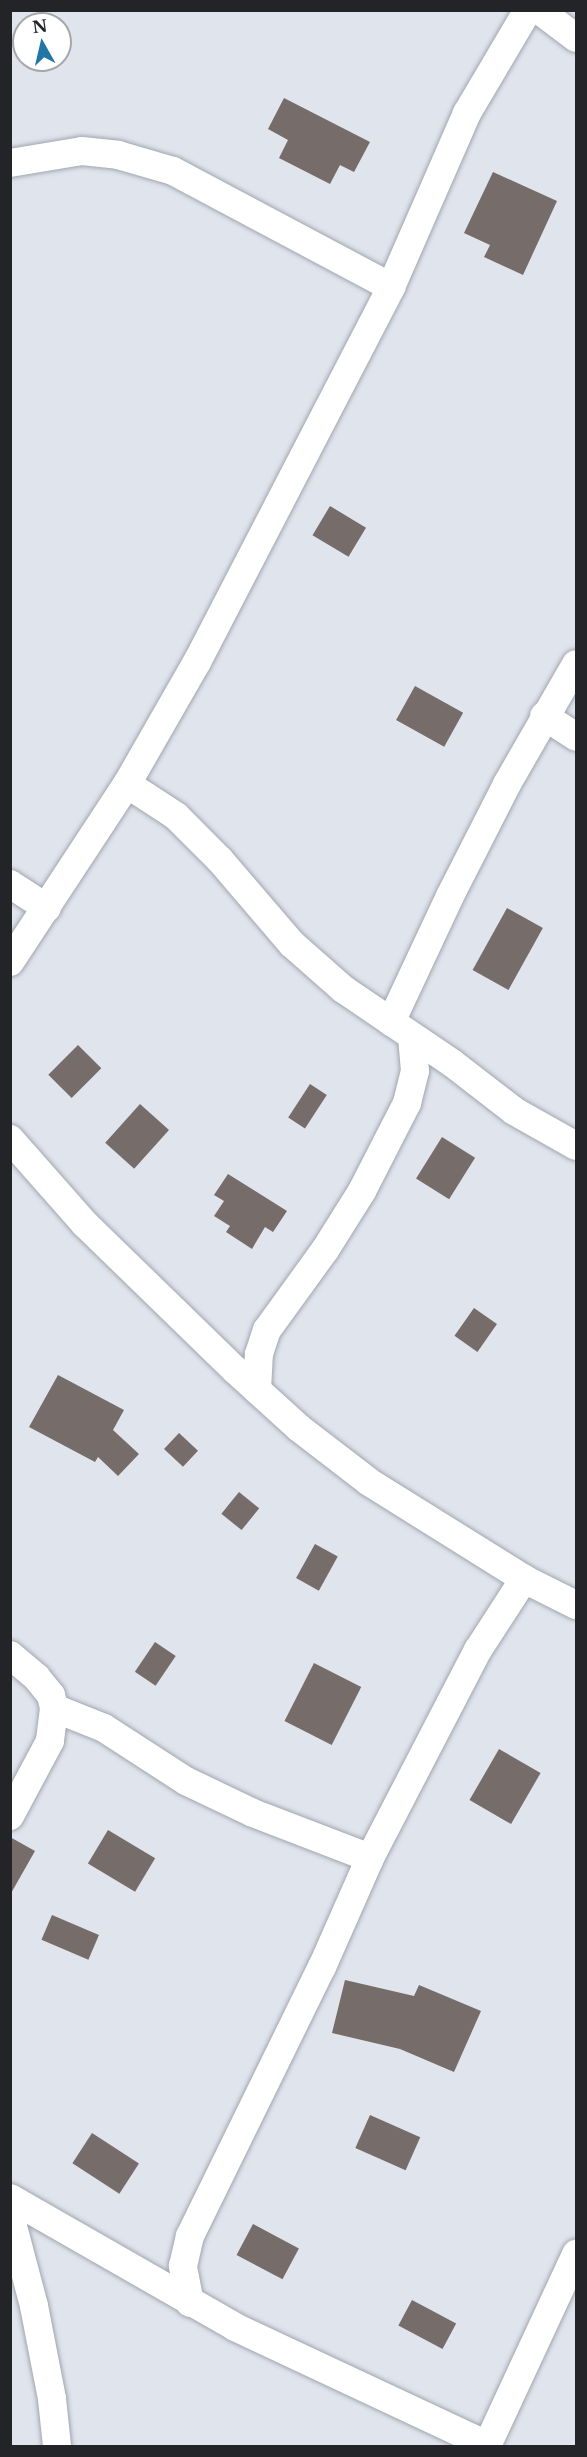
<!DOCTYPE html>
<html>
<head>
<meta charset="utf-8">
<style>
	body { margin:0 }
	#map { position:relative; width:587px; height:2457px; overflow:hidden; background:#dfe4ed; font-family:"Libre Baskerville",serif }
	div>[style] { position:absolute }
	.building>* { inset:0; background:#766c69; transform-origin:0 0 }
	.roads { filter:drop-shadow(0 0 2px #a1a5ae) drop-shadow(0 0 2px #a1a5ae) }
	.street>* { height:28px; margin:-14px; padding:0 14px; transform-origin:14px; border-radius:14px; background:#fff }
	span { translate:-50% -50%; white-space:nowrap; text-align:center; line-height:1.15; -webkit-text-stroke:4.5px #fff; paint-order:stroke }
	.frame { position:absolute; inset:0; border:12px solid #222428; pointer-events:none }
	.north { position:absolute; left:12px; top:12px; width:60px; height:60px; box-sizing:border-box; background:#fff; border:2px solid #a7a7a9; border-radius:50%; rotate:352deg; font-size:16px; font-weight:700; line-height:24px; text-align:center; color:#222428 }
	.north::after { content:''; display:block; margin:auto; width:21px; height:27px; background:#2176a6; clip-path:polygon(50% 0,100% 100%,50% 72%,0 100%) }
</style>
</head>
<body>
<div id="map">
	<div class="building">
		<i style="clip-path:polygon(284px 98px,370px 142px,354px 172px,340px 165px,330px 184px,279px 158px,288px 140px,268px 129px)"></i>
		<i style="clip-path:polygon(493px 172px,557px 201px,523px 275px,484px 257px,490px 245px,464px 233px)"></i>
		<i style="left:330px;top:506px;width:42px;height:34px;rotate:31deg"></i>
		<i style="left:415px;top:686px;width:55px;height:39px;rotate:29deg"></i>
		<i style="left:507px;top:908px;width:41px;height:71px;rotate:29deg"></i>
		<i style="left:78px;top:1045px;width:33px;height:42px;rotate:45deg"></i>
		<i style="left:310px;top:1084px;width:20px;height:40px;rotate:33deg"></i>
		<i style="left:140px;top:1104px;width:39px;height:52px;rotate:42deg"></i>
		<i style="left:442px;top:1137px;width:39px;height:49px;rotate:32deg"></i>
		<i style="clip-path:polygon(228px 1174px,287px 1211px,273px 1232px,265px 1227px,252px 1249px,226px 1232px,230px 1226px,214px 1216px,224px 1201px,214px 1195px)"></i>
		<i style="left:474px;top:1308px;width:28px;height:34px;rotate:35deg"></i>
		<i style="clip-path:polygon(58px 1375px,124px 1410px,113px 1430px,139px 1454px,118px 1476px,98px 1457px,95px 1462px,29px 1427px)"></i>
		<i style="left:179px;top:1433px;width:26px;height:22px;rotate:43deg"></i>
		<i style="left:239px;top:1492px;width:26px;height:28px;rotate:39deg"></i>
		<i style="left:315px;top:1544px;width:26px;height:39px;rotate:29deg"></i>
		<i style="left:155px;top:1642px;width:25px;height:36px;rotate:34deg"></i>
		<i style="left:314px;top:1663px;width:53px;height:65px;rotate:27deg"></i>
		<i style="left:499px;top:1749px;width:48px;height:59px;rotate:30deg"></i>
		<i style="left:108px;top:1830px;width:55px;height:39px;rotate:31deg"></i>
		<i style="clip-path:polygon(10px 1837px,35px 1851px,10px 1895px)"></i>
		<i style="left:52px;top:1915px;width:51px;height:27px;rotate:23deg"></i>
		<i style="clip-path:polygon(345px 1980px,414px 1996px,419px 1985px,481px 2011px,454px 2072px,400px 2049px,332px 2033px)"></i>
		<i style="left:370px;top:2115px;width:55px;height:36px;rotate:24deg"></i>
		<i style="left:92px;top:2133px;width:56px;height:36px;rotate:33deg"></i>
		<i style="left:253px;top:2224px;width:52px;height:35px;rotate:28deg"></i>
		<i style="left:412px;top:2300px;width:50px;height:29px;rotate:28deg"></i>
	</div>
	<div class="roads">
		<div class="street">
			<i style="left:539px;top:10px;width:46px;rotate:37.1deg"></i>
			<i style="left:10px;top:163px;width:73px;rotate:-9.5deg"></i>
			<i style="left:82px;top:151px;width:36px;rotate:6deg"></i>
			<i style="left:118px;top:155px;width:57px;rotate:16.2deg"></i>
			<i style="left:173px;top:171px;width:247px;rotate:28deg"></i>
			<i style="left:544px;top:716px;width:38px;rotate:33deg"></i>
			<i style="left:127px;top:784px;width:59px;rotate:33.1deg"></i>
			<i style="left:176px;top:816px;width:62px;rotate:45deg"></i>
			<i style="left:220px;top:860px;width:111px;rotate:49.4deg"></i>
			<i style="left:292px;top:944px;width:68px;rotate:41.4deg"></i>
			<i style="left:343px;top:989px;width:132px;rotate:34.2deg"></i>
			<i style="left:452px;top:1063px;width:78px;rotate:37.7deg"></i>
			<i style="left:514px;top:1111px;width:71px;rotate:29.4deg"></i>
			<i style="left:10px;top:884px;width:44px;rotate:33deg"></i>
			<i style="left:10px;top:962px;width:213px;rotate:-56.7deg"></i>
			<i style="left:127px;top:784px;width:141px;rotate:-60.2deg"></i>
			<i style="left:197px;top:662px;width:422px;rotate:-62.6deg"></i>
			<i style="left:391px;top:287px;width:190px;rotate:-66.4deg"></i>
			<i style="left:467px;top:113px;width:120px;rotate:-59.4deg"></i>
			<i style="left:391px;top:1022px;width:139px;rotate:-64.9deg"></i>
			<i style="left:450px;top:896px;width:126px;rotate:-63deg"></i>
			<i style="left:507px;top:784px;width:138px;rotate:-60.1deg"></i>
			<i style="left:10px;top:1139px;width:113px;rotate:48.6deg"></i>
			<i style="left:85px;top:1224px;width:208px;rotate:44.2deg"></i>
			<i style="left:234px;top:1369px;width:88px;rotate:42.2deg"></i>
			<i style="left:299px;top:1428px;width:88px;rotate:37.6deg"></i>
			<i style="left:369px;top:1482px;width:183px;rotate:32deg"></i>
			<i style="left:524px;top:1579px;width:58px;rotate:26.6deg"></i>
			<i style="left:257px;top:1390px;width:36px;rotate:-87deg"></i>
			<i style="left:259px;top:1354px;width:25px;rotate:-72deg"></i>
			<i style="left:267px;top:1330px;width:99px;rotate:-54.1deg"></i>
			<i style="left:325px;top:1250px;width:70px;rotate:-57.9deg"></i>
			<i style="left:362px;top:1191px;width:99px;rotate:-62.9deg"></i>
			<i style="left:407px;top:1103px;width:33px;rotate:-76deg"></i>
			<i style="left:415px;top:1071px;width:34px;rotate:-95deg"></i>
			<i style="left:10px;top:1655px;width:35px;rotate:40deg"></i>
			<i style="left:37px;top:1678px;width:22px;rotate:51deg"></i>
			<i style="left:51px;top:1695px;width:13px;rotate:77deg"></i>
			<i style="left:54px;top:1708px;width:33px;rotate:97deg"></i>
			<i style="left:50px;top:1741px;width:85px;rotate:118.1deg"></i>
			<i style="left:54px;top:1708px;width:54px;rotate:21.8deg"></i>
			<i style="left:104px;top:1728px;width:98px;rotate:32.9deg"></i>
			<i style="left:186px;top:1781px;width:74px;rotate:25.5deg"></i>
			<i style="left:253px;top:1813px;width:125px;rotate:21deg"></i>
			<i style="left:10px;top:2198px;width:259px;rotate:29.8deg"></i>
			<i style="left:235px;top:2327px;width:280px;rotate:25.1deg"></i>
			<i style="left:10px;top:2215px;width:94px;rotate:75.2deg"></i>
			<i style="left:34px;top:2306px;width:95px;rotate:79deg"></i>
			<i style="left:52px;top:2399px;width:47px;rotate:83.9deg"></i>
			<i style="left:190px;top:2303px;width:38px;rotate:-101deg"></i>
			<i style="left:183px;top:2266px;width:31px;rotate:-77deg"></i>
			<i style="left:190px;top:2236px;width:300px;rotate:-63.9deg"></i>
			<i style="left:322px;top:1967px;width:119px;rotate:-66.2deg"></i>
			<i style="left:370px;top:1858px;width:234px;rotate:-62.6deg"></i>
			<i style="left:478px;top:1650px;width:85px;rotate:-57.1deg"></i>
			<i style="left:487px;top:2446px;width:212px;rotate:-65.1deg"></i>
		</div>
	</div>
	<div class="frame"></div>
	<div class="north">N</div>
</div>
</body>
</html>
